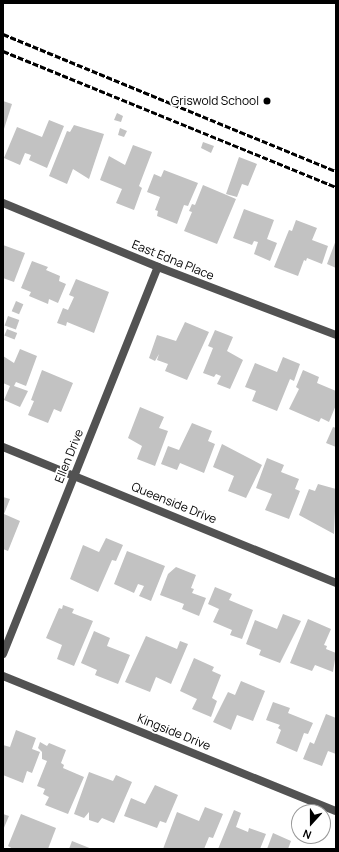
<!DOCTYPE html>
<html>
<head>
<meta charset="utf-8">
<style>
	body { margin:0 }
	#map { position:relative; width:339px; height:852px; overflow:hidden; background:#fff; font-family:Manrope,sans-serif }
	div>[style] { position:absolute }
	.building>* { inset:0; background:#c2c2c2; transform-origin:0 0 }
	.street>* { height:8px; margin:-4px; padding:0 4px; transform-origin:4px; border-radius:4px; background:#525252 }
	.rail>* { height:3px; margin-top:-1.5px; transform-origin:0; background:repeating-linear-gradient(90deg,#000 0 6px,transparent 0 8px) }
	.dots>* { width:11px; height:11px; translate:-50% -50%; box-sizing:border-box; border:2px solid #fff; border-radius:50% }
	span { translate:-50% -50%; white-space:nowrap; text-align:center; line-height:1.15; -webkit-text-stroke:3.5px #fff; paint-order:stroke }
	.poi-label { font-size:12px; color:#000 }
	.right { translate:-100% -50%; text-align:right }
	.street-label { font-size:12px; color:#000 }
	.frame { position:absolute; inset:0; border:4px solid #000; pointer-events:none }
	.north { position:absolute; left:291px; top:804px; width:40px; height:40px; box-sizing:border-box; background:#fff; border:1px solid #999; border-radius:50%; rotate:201deg; font-size:11px; font-weight:700; line-height:16px; text-align:center; color:#000 }
	.north::after { content:''; display:block; margin:auto; width:14px; height:18px; background:#000; clip-path:polygon(50% 0,100% 100%,50% 72%,0 100%) }
</style>
</head>
<body>
<div id="map">
	<div class="building">
		<i style="clip-path:polygon(3px 101px,12px 104px,3px 132px)"></i>
		<i style="clip-path:polygon(117px 113px,123px 116px,121px 122px,114px 120px)"></i>
		<i style="clip-path:polygon(49px 120px,64px 126px,47px 168px,29px 160px,31px 155px,25px 153px,20px 165px,4px 158px,17px 127px,42px 137px)"></i>
		<i style="clip-path:polygon(74px 125px,104px 134px,89px 179px,73px 169px,67px 184px,49px 176px,67px 131px,70px 132px)"></i>
		<i style="clip-path:polygon(120px 128px,127px 131px,124px 137px,118px 135px)"></i>
		<i style="clip-path:polygon(203px 142px,214px 146px,211px 153px,201px 148px)"></i>
		<i style="clip-path:polygon(133px 145px,152px 152px,139px 186px,142px 188px,134px 210px,116px 203px,122px 189px,100px 180px,109px 156px,125px 165px)"></i>
		<i style="clip-path:polygon(239px 157px,257px 164px,248px 186px,242px 184px,237px 197px,226px 194px)"></i>
		<i style="clip-path:polygon(164px 170px,198px 183px,188px 206px,184px 205px,177px 224px,157px 216px,158px 211px,155px 210px,160px 197px,147px 192px,154px 174px,161px 177px)"></i>
		<i style="clip-path:polygon(203px 185px,236px 199px,217px 244px,184px 231px,192px 212px,189px 211px,192px 204px,195px 205px)"></i>
		<i style="clip-path:polygon(244px 209px,274px 220px,267px 239px,277px 243px,270px 261px,254px 254px,258px 242px,254px 241px,252px 245px,233px 238px)"></i>
		<i style="clip-path:polygon(296px 220px,317px 228px,312px 240px,328px 246px,322px 264px,307px 258px,306px 261px,304px 260px,298px 276px,274px 267px,289px 230px,292px 231px)"></i>
		<i style="clip-path:polygon(336px 240px,336px 268px,327px 264px)"></i>
		<i style="clip-path:polygon(3px 245px,25px 253px,14px 282px,3px 278px)"></i>
		<i style="clip-path:polygon(32px 261px,48px 267px,46px 270px,60px 276px,59px 281px,66px 284px,58px 303px,49px 299px,48px 304px,29px 296px,31px 292px,21px 288px)"></i>
		<i style="clip-path:polygon(76px 279px,109px 292px,94px 333px,67px 322px,66px 326px,57px 323px,63px 308px,68px 310px,74px 297px,69px 295px)"></i>
		<i style="left:16px;top:301px;width:8px;height:11px;rotate:23deg"></i>
		<i style="left:8px;top:316px;width:12px;height:10px;rotate:20deg"></i>
		<i style="clip-path:polygon(185px 322px,209px 332px,187px 380px,165px 371px,168px 364px,157px 360px,159px 354px,155px 361px,149px 358px,157px 335px,176px 341px)"></i>
		<i style="left:7px;top:329px;width:11px;height:7px;rotate:22deg"></i>
		<i style="clip-path:polygon(215px 330px,233px 337px,227px 351px,243px 360px,230px 389px,217px 384px,221px 376px,216px 374px,214px 377px,203px 373px,213px 348px,208px 346px)"></i>
		<i style="clip-path:polygon(20px 349px,37px 356px,26px 386px,16px 382px,14px 386px,28px 391px,20px 407px,4px 400px,10px 386px,3px 383px,3px 356px,14px 363px)"></i>
		<i style="clip-path:polygon(283px 357px,300px 364px,294px 381px,290px 379px,277px 411px,252px 401px,256px 391px,245px 387px,255px 363px,277px 372px)"></i>
		<i style="clip-path:polygon(42px 370px,73px 383px,61px 412px,54px 409px,48px 423px,28px 415px,34px 401px,31px 400px)"></i>
		<i style="clip-path:polygon(303px 370px,319px 377px,317px 383px,336px 391px,336px 405px,329px 422px,321px 418px,319px 422px,289px 409px,299px 389px,296px 387px)"></i>
		<i style="clip-path:polygon(140px 407px,164px 417px,159px 428px,168px 431px,155px 466px,137px 459px,142px 446px,128px 438px)"></i>
		<i style="clip-path:polygon(192px 423px,212px 431px,208px 441px,215px 444px,204px 473px,180px 463px,177px 470px,161px 464px,168px 446px,179px 450px)"></i>
		<i style="clip-path:polygon(333px 427px,336px 428px,336px 447px,326px 443px)"></i>
		<i style="clip-path:polygon(222px 444px,262px 465px,246px 498px,228px 491px,234px 476px,213px 467px)"></i>
		<i style="clip-path:polygon(267px 458px,284px 465px,281px 472px,299px 479px,295px 489px,300px 491px,289px 519px,265px 510px,272px 494px,256px 488px)"></i>
		<i style="clip-path:polygon(318px 484px,336px 489px,334px 534px,299px 515px,309px 489px,315px 491px)"></i>
		<i style="clip-path:polygon(3px 497px,10px 499px,4px 514px,20px 521px,8px 551px,3px 549px)"></i>
		<i style="clip-path:polygon(106px 538px,123px 545px,116px 561px,112px 560px,98px 592px,70px 579px,83px 545px,99px 552px)"></i>
		<i style="clip-path:polygon(127px 551px,165px 566px,151px 601px,139px 596px,144px 586px,138px 584px,134px 593px,114px 584px)"></i>
		<i style="clip-path:polygon(176px 567px,196px 575px,191px 588px,194px 589px,192px 593px,206px 598px,199px 616px,182px 609px,184px 604px,160px 595px,168px 574px)"></i>
		<i style="clip-path:polygon(215px 587px,232px 594px,229px 600px,253px 610px,242px 639px,230px 635px,232px 630px,213px 622px,219px 609px,208px 604px)"></i>
		<i style="clip-path:polygon(63px 605px,74px 609px,72px 613px,93px 621px,74px 666px,57px 659px,62px 645px,46px 638px,59px 608px,62px 609px)"></i>
		<i style="clip-path:polygon(283px 614px,301px 621px,280px 663px,259px 655px,261px 650px,246px 644px,255px 620px,277px 629px)"></i>
		<i style="clip-path:polygon(308px 619px,331px 629px,324px 645px,327px 646px,326px 649px,336px 653px,333px 672px,315px 665px,312px 671px,290px 663px)"></i>
		<i style="clip-path:polygon(94px 631px,110px 638px,107px 646px,130px 655px,118px 684px,95px 675px,97px 670px,81px 663px)"></i>
		<i style="clip-path:polygon(146px 636px,177px 649px,180px 641px,188px 644px,171px 684px,156px 677px,150px 692px,125px 682px)"></i>
		<i style="clip-path:polygon(194px 658px,214px 667px,212px 671px,221px 675px,212px 698px,217px 701px,211px 717px,192px 709px,197px 699px,180px 691px)"></i>
		<i style="clip-path:polygon(241px 681px,265px 691px,253px 721px,237px 715px,231px 730px,213px 722px,228px 692px,235px 695px)"></i>
		<i style="clip-path:polygon(273px 702px,290px 708px,288px 713px,313px 723px,308px 734px,304px 733px,297px 752px,276px 743px,281px 730px,278px 728px,280px 725px,266px 720px)"></i>
		<i style="clip-path:polygon(326px 714px,336px 718px,336px 754px,328px 751px,322px 766px,303px 759px,310px 742px,314px 744px)"></i>
		<i style="clip-path:polygon(16px 730px,36px 738px,32px 749px,40px 752px,32px 773px,27px 771px,23px 783px,3px 775px,3px 745px,10px 747px)"></i>
		<i style="clip-path:polygon(40px 742px,47px 746px,49px 743px,66px 750px,61px 763px,64px 765px,63px 768px,84px 777px,68px 814px,45px 805px,49px 797px,43px 794px,45px 789px,37px 786px,47px 761px,42px 759px,42px 752px,38px 748px)"></i>
		<i style="clip-path:polygon(89px 772px,113px 781px,116px 775px,132px 782px,114px 823px,102px 818px,98px 823px,89px 820px,89px 812px,84px 818px,74px 814px)"></i>
		<i style="clip-path:polygon(155px 785px,178px 795px,166px 823px,160px 821px,157px 828px,124px 816px,131px 798px,145px 804px)"></i>
		<i style="clip-path:polygon(205px 807px,223px 814px,213px 838px,209px 837px,204px 849px,163px 849px,177px 812px,199px 821px)"></i>
		<i style="clip-path:polygon(234px 810px,241px 813px,236px 827px,248px 832px,249px 828px,266px 834px,260px 849px,218px 849px)"></i>
		<i style="clip-path:polygon(3px 814px,9px 816px,3px 830px)"></i>
		<i style="clip-path:polygon(21px 814px,56px 828px,48px 849px,13px 849px,8px 846px)"></i>
		<i style="clip-path:polygon(273px 833px,291px 841px,288px 849px,267px 849px)"></i>
		<i style="clip-path:polygon(72px 841px,92px 849px,69px 849px)"></i>
	</div>
	<div class="street">
		<i style="left:3px;top:203px;width:168px;rotate:22.4deg"></i>
		<i style="left:158px;top:267px;width:191px;rotate:20.9deg"></i>
		<i style="left:3px;top:447px;width:360px;rotate:22.2deg"></i>
		<i style="left:3px;top:654px;width:417px;rotate:-68.2deg"></i>
		<i style="left:3px;top:676px;width:359px;rotate:22.1deg"></i>
	</div>
	<div class="rail">
		<i style="left:3px;top:34px;width:360px;rotate:22.4deg"></i>
		<i style="left:3px;top:51px;width:360px;rotate:22.2deg"></i>
	</div>
	<div class="dots">
		<i style="left:267px;top:101px;background:#000"></i>
	</div>
	<div class="poi-label">
		<span class="right" style="left:259px;top:101px">Griswold School</span>
	</div>
	<div class="street-label">
		<span style="left:173px;top:260px;rotate:22deg">East Edna Place</span>
		<span style="left:69px;top:456px;rotate:-68deg">Ellen Drive</span>
		<span style="left:174px;top:503px;rotate:22deg">Queenside Drive</span>
		<span style="left:174px;top:732px;rotate:22deg">Kingside Drive</span>
	</div>
	<div class="frame"></div>
	<div class="north">N</div>
</div>
</body>
</html>
